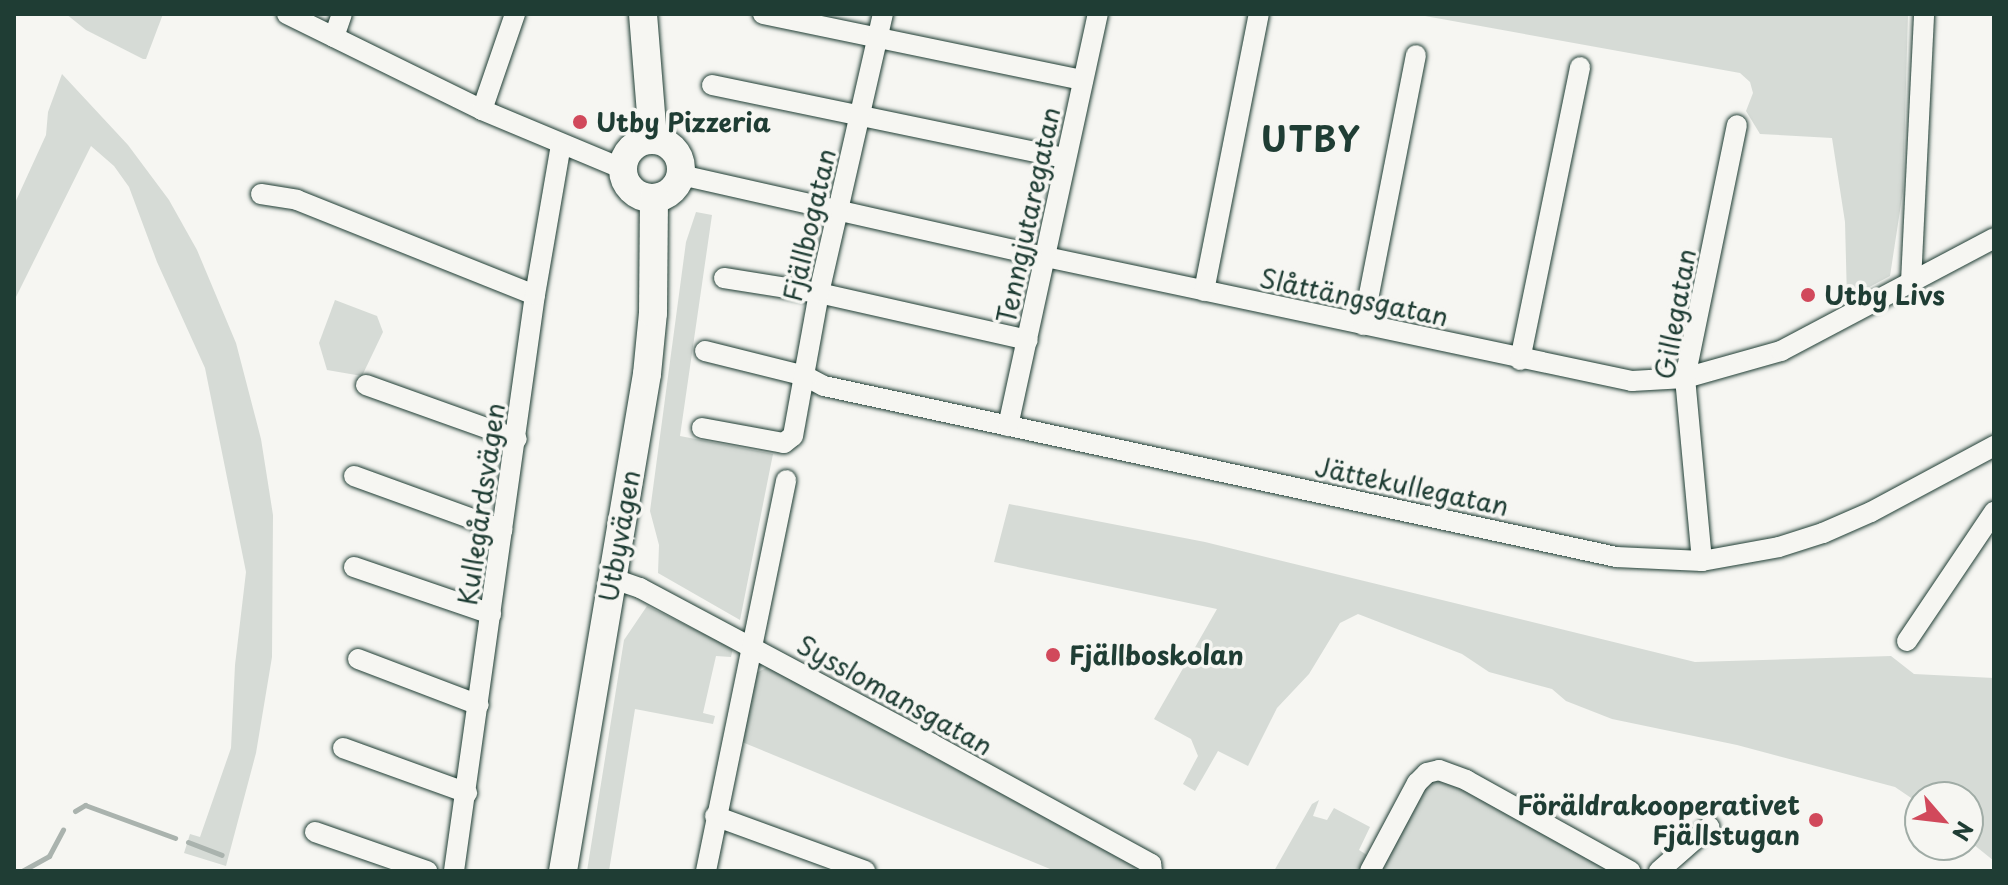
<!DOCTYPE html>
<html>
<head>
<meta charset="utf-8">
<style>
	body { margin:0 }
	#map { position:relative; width:2008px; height:885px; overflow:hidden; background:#f6f6f2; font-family:"Playpen Sans",sans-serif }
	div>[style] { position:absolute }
	.green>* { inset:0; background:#d6dbd6 }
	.stream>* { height:5px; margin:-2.5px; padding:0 2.5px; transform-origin:2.5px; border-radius:2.5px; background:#aab3ae }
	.roads { filter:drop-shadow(0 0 2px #1f3d34) drop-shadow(0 0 2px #1f3d34) }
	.street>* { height:20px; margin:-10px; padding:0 10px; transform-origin:10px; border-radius:10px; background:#f6f6f2 }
	.secondary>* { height:28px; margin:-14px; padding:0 14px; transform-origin:14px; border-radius:14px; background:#f6f6f2 }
	.secondary>.ring { margin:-14px; padding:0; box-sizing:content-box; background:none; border:28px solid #f6f6f2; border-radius:50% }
	.dots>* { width:22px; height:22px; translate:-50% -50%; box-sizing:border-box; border:4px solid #f6f6f2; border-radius:50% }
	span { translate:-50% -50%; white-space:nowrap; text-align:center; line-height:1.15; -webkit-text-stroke:7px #f6f6f2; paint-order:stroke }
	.poi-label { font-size:26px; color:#1f3d34; font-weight:700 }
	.left { translate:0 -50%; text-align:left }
	.right { translate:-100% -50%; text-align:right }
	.street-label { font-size:26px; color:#1f3d34 }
	.district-label { font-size:34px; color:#1f3d34; font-weight:700; letter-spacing:2px }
	.frame { position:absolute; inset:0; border:16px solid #1f3d34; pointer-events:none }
	.north { position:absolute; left:1904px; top:781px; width:80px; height:80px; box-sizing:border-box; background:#f6f6f2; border:2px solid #a0aca6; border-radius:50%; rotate:118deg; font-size:22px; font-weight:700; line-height:32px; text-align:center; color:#1f3d34 }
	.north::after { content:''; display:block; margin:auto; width:28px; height:36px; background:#d1495b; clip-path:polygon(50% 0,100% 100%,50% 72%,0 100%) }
</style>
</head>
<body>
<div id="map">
	<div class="green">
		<i style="clip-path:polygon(66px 14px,163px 14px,146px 59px,143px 59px,86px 30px)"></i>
		<i style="clip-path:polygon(1414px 14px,1908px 14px,1903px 191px,1890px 276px,1847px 299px,1845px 222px,1832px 138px,1760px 134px,1746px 111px,1753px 93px,1750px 82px,1740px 73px)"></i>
		<i style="clip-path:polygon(62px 74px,128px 145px,169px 200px,197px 250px,236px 343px,261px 439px,273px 515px,272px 657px,256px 753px,226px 866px,184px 853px,190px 834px,200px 837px,231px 748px,235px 665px,246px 572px,205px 368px,157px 262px,129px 187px,114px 166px,91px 146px,14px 301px,14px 205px,46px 135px,48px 112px)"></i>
		<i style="clip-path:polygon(696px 212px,712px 215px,680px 436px,773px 454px,740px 620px,658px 573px,659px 545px,650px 511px,686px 242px)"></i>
		<i style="clip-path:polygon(335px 300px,377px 316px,383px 332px,362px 376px,327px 370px,319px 343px)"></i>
		<i style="clip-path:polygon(1009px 504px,1205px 542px,1695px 662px,1891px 656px,1914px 674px,1994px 678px,1994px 861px,1968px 840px,1968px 797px,1920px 797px,1920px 804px,1895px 787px,1737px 745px,1612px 719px,1566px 701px,1552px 689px,1489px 672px,1462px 654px,1358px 614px,1340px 623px,1309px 674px,1277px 708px,1248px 766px,1218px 751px,1195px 791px,1183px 784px,1198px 756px,1191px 739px,1154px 719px,1217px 609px,994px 562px)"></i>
		<i style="clip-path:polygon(647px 606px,733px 648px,731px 657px,716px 656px,703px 713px,715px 716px,713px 724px,635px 709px,609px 871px,587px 871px,624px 640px)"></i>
		<i style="clip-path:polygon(768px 667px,1140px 869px,1140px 871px,1055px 871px,742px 742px,754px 674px)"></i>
		<i style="clip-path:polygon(1442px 775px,1624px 871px,1374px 871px,1422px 784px)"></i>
		<i style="clip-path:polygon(1319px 800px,1313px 816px,1327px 820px,1334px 808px,1370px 827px,1359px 850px,1367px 855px,1359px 871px,1274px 871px,1312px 804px)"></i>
	</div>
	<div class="stream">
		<i style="left:75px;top:811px;width:12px;rotate:-31deg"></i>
		<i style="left:85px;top:805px;width:96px;rotate:20.1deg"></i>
		<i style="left:188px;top:842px;width:36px;rotate:21deg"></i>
		<i style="left:22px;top:871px;width:31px;rotate:-29deg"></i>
		<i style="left:49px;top:856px;width:30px;rotate:-62deg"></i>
	</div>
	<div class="roads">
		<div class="street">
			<i style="left:287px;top:14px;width:217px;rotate:26.2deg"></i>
			<i style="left:482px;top:110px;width:153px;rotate:22.7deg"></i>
			<i style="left:763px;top:14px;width:327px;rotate:11.7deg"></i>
			<i style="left:334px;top:37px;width:24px;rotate:-71deg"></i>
			<i style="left:712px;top:85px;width:361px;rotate:11.7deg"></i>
			<i style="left:482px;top:110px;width:102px;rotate:-71deg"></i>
			<i style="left:681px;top:175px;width:374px;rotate:12.7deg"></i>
			<i style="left:1046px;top:257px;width:599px;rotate:11.95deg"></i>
			<i style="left:1632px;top:381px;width:53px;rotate:-3.2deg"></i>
			<i style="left:1685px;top:378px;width:100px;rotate:-15.7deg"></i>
			<i style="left:1781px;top:351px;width:241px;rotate:-27.9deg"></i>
			<i style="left:261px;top:194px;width:36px;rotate:9deg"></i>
			<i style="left:297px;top:200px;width:256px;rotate:21.8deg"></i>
			<i style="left:724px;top:278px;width:96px;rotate:9deg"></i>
			<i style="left:819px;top:293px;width:214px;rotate:12.7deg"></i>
			<i style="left:1911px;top:282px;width:268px;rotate:-87.2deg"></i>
			<i style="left:1204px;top:291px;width:282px;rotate:-78.8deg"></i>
			<i style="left:1363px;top:325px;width:275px;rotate:-78.9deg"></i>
			<i style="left:705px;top:351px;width:103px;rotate:14deg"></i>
			<i style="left:805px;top:376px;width:21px;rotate:28deg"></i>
			<i style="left:824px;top:386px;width:810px;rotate:12.18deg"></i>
			<i style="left:1616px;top:557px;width:86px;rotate:2.7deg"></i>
			<i style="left:1702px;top:561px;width:78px;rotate:-10.3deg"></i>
			<i style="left:1779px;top:547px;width:46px;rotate:-17.7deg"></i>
			<i style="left:1823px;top:533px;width:52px;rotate:-23.6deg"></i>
			<i style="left:1871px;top:512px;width:140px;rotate:-28.2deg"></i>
			<i style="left:1520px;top:360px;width:299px;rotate:-78.4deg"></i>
			<i style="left:366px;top:385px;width:160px;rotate:19.7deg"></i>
			<i style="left:1008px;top:426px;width:422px;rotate:-77.7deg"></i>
			<i style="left:702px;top:428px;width:83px;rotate:10.4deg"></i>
			<i style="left:784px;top:443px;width:11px;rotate:-38deg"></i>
			<i style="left:793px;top:436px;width:145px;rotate:-79.7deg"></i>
			<i style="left:819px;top:293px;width:286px;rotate:-77.1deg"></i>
			<i style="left:354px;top:476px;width:158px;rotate:19.9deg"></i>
			<i style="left:1702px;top:561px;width:184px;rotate:-95.3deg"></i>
			<i style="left:1685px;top:378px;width:258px;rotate:-78.4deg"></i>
			<i style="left:354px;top:567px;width:145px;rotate:18.9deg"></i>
			<i style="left:611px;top:578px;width:31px;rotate:19deg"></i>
			<i style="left:640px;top:588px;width:331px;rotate:28.1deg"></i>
			<i style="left:932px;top:744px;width:250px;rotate:28.7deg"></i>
			<i style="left:1151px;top:864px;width:7px;rotate:82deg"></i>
			<i style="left:1907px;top:641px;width:156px;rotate:-56deg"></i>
			<i style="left:358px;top:659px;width:129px;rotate:20.8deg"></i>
			<i style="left:343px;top:748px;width:132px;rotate:19.9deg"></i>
			<i style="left:715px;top:816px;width:160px;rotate:20.1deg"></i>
			<i style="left:315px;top:832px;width:119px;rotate:19.2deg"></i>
			<i style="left:454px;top:871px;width:582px;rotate:-82deg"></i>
			<i style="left:535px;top:295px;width:152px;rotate:-80.2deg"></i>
			<i style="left:706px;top:871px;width:399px;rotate:-78.4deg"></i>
			<i style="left:1370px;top:871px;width:100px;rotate:-61.9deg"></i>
			<i style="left:1417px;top:783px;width:14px;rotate:-45deg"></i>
			<i style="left:1427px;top:773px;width:12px;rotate:-14deg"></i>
			<i style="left:1439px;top:770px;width:29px;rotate:20deg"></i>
			<i style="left:1466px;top:780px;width:188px;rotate:29deg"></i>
			<i style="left:1659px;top:871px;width:67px;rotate:-41.3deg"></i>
		</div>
		<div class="secondary">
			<i style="left:643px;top:14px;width:125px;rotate:85.4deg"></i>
			<i class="ring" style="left:623px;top:140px;width:30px;height:30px"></i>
			<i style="left:563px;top:871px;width:504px;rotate:-80.41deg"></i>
			<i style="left:647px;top:374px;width:61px;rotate:-84.4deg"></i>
			<i style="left:653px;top:313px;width:115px;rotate:-89.5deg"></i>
		</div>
	</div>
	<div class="dots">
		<i style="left:580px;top:122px;background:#d1495b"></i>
		<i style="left:1808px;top:295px;background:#d1495b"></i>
		<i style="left:1053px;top:655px;background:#d1495b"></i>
		<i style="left:1816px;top:820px;background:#d1495b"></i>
	</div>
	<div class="poi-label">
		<span class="left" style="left:596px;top:122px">Utby Pizzeria</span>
		<span class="left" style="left:1824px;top:295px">Utby Livs</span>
		<span class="left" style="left:1069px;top:655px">Fjällboskolan</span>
		<span class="right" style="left:1800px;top:820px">Föräldrakooperativet<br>Fjällstugan</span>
	</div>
	<div class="street-label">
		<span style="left:1028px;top:215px;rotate:-78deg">Tenngjutaregatan</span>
		<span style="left:809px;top:225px;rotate:-77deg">Fjällbogatan</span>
		<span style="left:1354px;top:297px;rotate:12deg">Slåttängsgatan</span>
		<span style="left:1675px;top:314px;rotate:-80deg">Gillegatan</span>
		<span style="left:1412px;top:486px;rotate:12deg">Jättekullegatan</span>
		<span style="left:481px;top:504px;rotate:-82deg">Kullegårdsvägen</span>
		<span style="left:619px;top:536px;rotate:-80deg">Utbyvägen</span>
		<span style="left:895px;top:695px;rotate:29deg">Sysslomansgatan</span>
	</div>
	<div class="district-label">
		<span style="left:1311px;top:139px">UTBY</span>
	</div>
	<div class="frame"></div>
	<div class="north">N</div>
</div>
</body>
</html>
